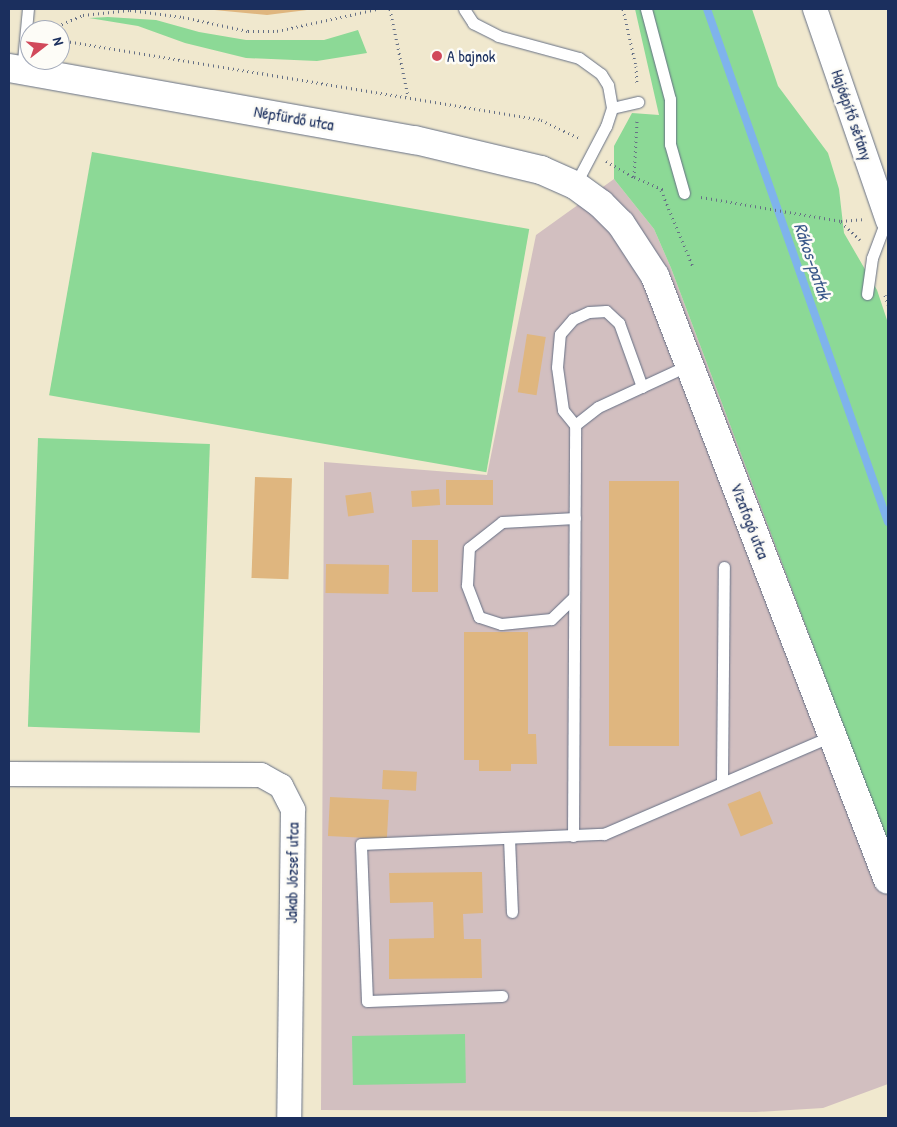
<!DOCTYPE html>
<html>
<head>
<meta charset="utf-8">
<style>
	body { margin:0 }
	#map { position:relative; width:897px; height:1127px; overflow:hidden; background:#f0e8ce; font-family:"Patrick Hand",sans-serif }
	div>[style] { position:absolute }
	.industrial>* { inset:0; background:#d2bfc0 }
	.green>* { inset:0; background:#8cd996; transform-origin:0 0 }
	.stream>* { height:8px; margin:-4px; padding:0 4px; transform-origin:4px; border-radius:4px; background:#7fb3ec }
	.building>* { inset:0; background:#dfb67f; transform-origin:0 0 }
	.path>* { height:3px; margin-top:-1.5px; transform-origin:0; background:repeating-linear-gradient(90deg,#667085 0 1px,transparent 0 5px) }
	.roads { filter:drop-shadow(0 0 1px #667085) drop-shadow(0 0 1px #667085) }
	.service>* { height:11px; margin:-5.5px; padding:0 5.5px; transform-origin:5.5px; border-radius:5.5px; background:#fff }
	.minor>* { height:24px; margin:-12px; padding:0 12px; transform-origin:12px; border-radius:12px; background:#fff }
	.tertiary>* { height:28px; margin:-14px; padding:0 14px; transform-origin:14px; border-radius:14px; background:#fff }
	.dots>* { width:14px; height:14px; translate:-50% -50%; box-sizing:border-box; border:2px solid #fdfcf7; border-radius:50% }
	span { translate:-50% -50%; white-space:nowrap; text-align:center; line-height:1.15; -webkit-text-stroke:5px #fdfcf7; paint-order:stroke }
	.poi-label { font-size:16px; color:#1b2f5e }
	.left { translate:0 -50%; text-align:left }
	.street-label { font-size:16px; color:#1b2f5e }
	.water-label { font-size:18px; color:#395789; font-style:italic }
	.frame { position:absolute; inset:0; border:10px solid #1b2f5e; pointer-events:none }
	.north { position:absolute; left:20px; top:20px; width:50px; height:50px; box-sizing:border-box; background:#fdfcf7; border:1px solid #a3aaba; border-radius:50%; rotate:74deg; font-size:14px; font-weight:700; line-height:20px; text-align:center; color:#1b2f5e }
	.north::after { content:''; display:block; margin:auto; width:18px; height:22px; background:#d1495b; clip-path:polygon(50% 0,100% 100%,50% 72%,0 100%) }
</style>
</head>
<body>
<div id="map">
	<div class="industrial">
		<i style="clip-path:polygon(614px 179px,654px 229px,671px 268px,888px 844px,888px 1084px,823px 1108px,756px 1112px,321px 1110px,324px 462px,487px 475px,536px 235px)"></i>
	</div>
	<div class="green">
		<i style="clip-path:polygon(635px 9px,752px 9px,778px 86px,828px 153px,839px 189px,844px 233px,877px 290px,888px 323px,888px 844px,671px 268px,654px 229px,614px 179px,614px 146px,632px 113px,659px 115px)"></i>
		<i style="clip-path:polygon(108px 17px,156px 20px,199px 32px,246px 40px,324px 40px,358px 30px,367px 53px,317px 61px,246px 58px,185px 43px,138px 26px,89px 18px)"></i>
		<i style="left:92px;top:152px;width:444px;height:247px;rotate:10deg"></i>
		<i style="left:38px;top:438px;width:172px;height:289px;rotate:2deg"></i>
		<i style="left:465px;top:1034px;width:49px;height:113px;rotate:89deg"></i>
	</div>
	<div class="stream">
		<i style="left:707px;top:9px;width:544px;rotate:70.57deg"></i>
	</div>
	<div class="building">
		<i style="clip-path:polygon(204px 9px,307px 9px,307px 10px,267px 15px)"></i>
		<i style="left:527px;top:334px;width:19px;height:59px;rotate:9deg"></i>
		<i style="left:255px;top:477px;width:37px;height:101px;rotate:2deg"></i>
		<i style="left:446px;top:480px;width:47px;height:25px"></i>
		<i style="left:609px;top:481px;width:70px;height:265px"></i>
		<i style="left:439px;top:489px;width:16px;height:28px;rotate:86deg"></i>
		<i style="left:371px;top:492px;width:21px;height:26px;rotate:82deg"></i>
		<i style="left:412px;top:540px;width:26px;height:52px"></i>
		<i style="left:326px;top:564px;width:63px;height:29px;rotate:1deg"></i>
		<i style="clip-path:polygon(464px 632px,528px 632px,528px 734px,536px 734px,537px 764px,511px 764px,511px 771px,479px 771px,479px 760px,464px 760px)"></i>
		<i style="left:383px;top:770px;width:34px;height:19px;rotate:3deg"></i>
		<i style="left:760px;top:791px;width:35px;height:35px;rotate:68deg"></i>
		<i style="left:330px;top:797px;width:59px;height:39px;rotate:3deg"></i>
		<i style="clip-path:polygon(482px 872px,483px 913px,463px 914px,464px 939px,481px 939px,482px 978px,389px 979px,389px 939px,434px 938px,433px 902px,390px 903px,389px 873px)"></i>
	</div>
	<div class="path">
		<i style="left:390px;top:9px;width:89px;rotate:78.3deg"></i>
		<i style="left:623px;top:9px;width:58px;rotate:77.2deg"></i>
		<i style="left:636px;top:66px;width:18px;rotate:87deg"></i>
		<i style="left:48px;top:30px;width:38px;rotate:-23deg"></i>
		<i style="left:83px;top:15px;width:47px;rotate:-6.1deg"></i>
		<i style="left:130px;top:10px;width:53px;rotate:7.5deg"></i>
		<i style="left:183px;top:17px;width:66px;rotate:12.2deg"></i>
		<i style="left:248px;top:31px;width:29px"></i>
		<i style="left:277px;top:31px;width:102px;rotate:-12.4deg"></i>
		<i style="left:60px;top:40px;width:488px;rotate:9.4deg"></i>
		<i style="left:541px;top:120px;width:44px;rotate:25.4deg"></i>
		<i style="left:606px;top:161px;width:32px;rotate:30deg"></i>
		<i style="left:634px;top:177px;width:34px;rotate:23deg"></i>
		<i style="left:634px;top:177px;width:56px;rotate:-86.9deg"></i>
		<i style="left:661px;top:190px;width:83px;rotate:67.4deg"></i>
		<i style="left:701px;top:197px;width:142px;rotate:9.7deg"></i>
		<i style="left:841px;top:221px;width:21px;rotate:-5deg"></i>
		<i style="left:841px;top:222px;width:26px;rotate:43deg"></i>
		<i style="left:885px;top:295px;width:10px;rotate:73deg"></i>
	</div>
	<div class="roads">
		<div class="service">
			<i style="left:464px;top:9px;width:17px;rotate:57deg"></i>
			<i style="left:473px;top:23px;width:28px;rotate:27deg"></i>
			<i style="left:498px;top:36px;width:84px;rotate:15.2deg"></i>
			<i style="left:579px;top:58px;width:27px;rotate:36deg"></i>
			<i style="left:601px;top:74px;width:13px;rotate:58deg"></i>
			<i style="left:608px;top:85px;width:23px;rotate:80deg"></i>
			<i style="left:612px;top:108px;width:19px;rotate:108deg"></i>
			<i style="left:606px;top:126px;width:67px;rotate:117.7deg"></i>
			<i style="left:646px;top:9px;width:93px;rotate:75.1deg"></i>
			<i style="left:670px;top:99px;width:45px;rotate:90deg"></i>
			<i style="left:670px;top:144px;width:51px;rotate:74.1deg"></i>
			<i style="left:22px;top:71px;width:62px;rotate:-84.5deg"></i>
			<i style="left:612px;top:108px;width:27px;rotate:-13deg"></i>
			<i style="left:867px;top:294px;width:36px;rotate:-82deg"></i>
			<i style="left:872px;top:258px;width:43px;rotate:-69.4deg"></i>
			<i style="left:575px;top:425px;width:19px;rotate:-129deg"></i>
			<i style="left:563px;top:410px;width:43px;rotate:-97.9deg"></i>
			<i style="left:557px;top:367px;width:33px;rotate:-85deg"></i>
			<i style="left:560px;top:334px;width:20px;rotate:-49deg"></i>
			<i style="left:573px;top:319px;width:17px;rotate:-24deg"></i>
			<i style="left:589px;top:312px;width:17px;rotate:-3deg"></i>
			<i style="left:606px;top:311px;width:18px;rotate:43deg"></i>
			<i style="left:619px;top:323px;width:68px;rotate:70.2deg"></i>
			<i style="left:574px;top:597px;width:32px;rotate:136deg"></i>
			<i style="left:551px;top:619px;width:50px;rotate:174.3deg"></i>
			<i style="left:501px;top:624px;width:23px;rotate:-162deg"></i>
			<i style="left:479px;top:617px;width:34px;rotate:-111deg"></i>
			<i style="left:467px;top:585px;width:37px;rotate:-87deg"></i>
			<i style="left:469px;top:548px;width:42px;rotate:-38.2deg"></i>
			<i style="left:502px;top:522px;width:73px;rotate:-3.1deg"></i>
			<i style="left:722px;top:782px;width:215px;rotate:-89.5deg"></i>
			<i style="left:573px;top:836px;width:411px;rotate:-89.7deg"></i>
			<i style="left:575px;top:425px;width:29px;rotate:-38deg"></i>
			<i style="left:598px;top:407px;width:100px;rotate:-24.8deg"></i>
			<i style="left:509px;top:838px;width:74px;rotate:87.7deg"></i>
			<i style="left:502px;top:996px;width:135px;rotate:177.9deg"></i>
			<i style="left:367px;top:1001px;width:157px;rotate:-92.2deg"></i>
			<i style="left:361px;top:844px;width:243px;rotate:-2.4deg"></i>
			<i style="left:604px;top:834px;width:248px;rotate:-23.3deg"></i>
		</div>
		<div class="minor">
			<i style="left:815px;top:9px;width:224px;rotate:71deg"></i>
			<i style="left:9px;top:774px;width:252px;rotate:0.2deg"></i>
			<i style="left:261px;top:775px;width:23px;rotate:29deg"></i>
			<i style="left:281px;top:786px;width:27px;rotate:63deg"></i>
			<i style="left:293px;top:810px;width:308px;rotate:90.7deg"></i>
		</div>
		<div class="tertiary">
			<i style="left:9px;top:68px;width:412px;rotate:10.1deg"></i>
			<i style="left:415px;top:140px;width:130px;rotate:13.4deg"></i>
			<i style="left:541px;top:170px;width:37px;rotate:24deg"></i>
			<i style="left:575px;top:185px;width:32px;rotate:36deg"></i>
			<i style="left:601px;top:204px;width:28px;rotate:45deg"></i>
			<i style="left:621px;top:224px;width:62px;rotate:56.8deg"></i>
			<i style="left:655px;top:276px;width:647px;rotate:68.91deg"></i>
		</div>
	</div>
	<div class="dots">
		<i style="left:437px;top:56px;background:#d1495b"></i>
	</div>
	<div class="poi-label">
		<span class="left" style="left:447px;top:56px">A bajnok</span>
	</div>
	<div class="street-label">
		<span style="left:852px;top:115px;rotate:71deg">Hajóépítő sétány</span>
		<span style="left:294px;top:118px;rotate:10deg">Népfürdő utca</span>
		<span style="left:750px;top:521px;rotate:69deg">Vizafogó utca</span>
		<span style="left:292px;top:873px;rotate:-89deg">Jakab József utca</span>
	</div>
	<div class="water-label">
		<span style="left:812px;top:261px;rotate:71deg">Rákos-patak</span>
	</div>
	<div class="frame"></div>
	<div class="north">N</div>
</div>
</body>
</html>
